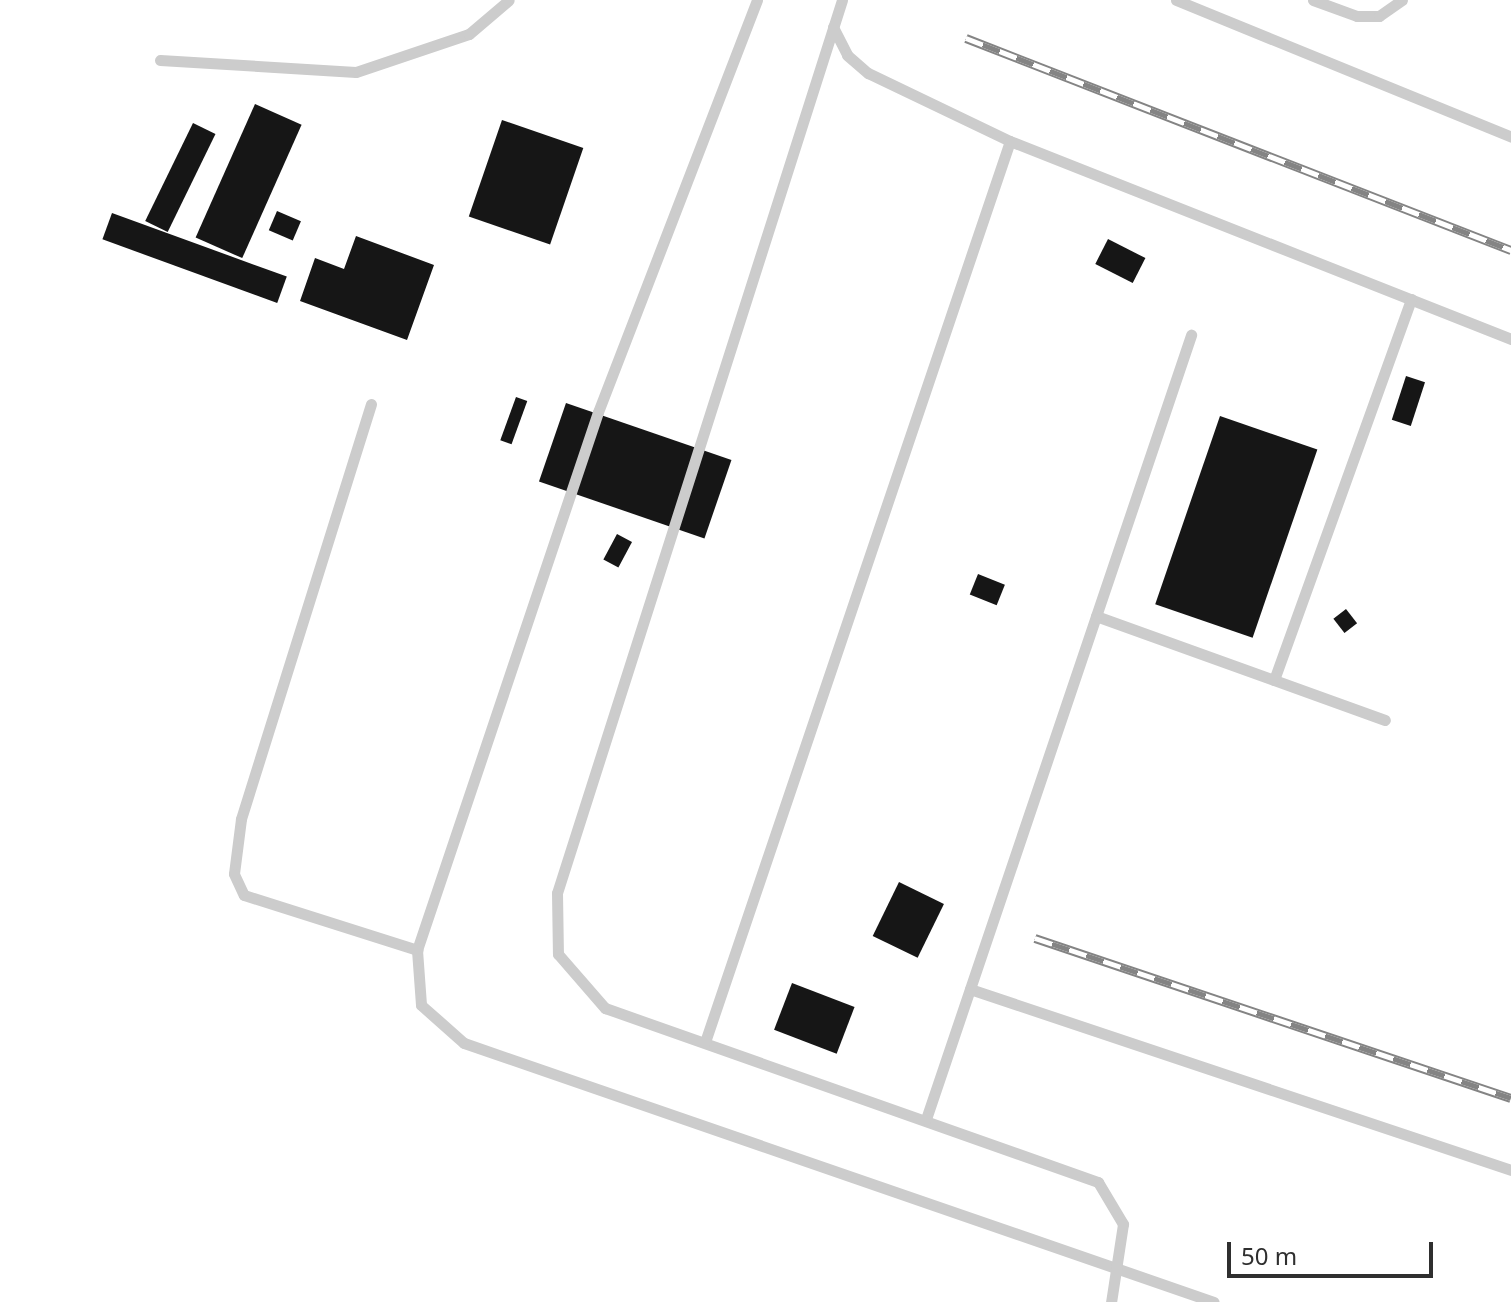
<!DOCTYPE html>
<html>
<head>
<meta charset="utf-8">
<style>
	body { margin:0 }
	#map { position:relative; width:1511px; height:1302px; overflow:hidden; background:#fff; font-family:"Noto Sans",sans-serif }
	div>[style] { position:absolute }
	.building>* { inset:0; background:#161616; transform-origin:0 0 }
	.service>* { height:11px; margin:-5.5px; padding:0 5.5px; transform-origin:5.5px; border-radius:5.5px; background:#ccc }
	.rail>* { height:9px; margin-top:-4.5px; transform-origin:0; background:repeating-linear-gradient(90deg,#fff 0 18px,#848484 0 36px); box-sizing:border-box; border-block:2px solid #848484 }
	span { translate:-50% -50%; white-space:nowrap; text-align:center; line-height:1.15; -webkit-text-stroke:8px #fff; paint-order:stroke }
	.scale { position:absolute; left:1227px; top:1242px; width:206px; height:36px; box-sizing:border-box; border:4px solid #2f2f2f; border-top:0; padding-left:10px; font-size:24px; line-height:28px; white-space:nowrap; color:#2f2f2f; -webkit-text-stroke:6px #fff; paint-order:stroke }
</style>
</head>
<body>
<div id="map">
	<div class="building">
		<i style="left:255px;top:104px;width:51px;height:146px;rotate:24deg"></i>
		<i style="left:502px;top:120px;width:86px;height:102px;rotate:19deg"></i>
		<i style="left:193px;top:123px;width:25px;height:109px;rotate:26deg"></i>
		<i style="left:277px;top:211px;width:26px;height:21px;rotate:23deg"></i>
		<i style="left:112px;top:213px;width:186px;height:28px;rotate:20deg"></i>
		<i style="clip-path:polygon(356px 236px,434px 265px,407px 340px,300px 301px,315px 258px,344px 269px)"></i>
		<i style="left:1108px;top:239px;width:42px;height:28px;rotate:27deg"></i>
		<i style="left:1406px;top:376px;width:20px;height:46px;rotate:18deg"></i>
		<i style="left:516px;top:397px;width:12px;height:46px;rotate:20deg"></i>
		<i style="left:566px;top:403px;width:175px;height:83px;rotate:19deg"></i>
		<i style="left:1220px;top:416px;width:103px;height:199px;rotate:19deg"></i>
		<i style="left:617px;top:534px;width:17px;height:29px;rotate:28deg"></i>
		<i style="left:978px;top:574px;width:29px;height:22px;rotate:22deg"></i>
		<i style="left:1346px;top:609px;width:18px;height:16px;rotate:52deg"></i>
		<i style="left:899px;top:882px;width:50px;height:60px;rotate:26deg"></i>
		<i style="left:792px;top:983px;width:67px;height:50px;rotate:21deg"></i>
	</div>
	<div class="service">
		<i style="left:757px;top:0;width:442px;rotate:111.1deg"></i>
		<i style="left:598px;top:412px;width:568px;rotate:108.59deg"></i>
		<i style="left:417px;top:950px;width:55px;rotate:85.8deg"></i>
		<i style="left:421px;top:1005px;width:57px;rotate:41.5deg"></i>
		<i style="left:464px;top:1043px;width:793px;rotate:19.05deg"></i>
		<i style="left:842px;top:0;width:937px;rotate:107.7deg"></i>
		<i style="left:557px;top:893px;width:61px;rotate:89.1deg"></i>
		<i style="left:558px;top:954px;width:72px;rotate:49deg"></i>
		<i style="left:605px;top:1008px;width:523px;rotate:19.44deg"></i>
		<i style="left:1098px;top:1182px;width:49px;rotate:59.2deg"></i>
		<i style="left:1123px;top:1224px;width:79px;rotate:98.7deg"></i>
		<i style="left:1176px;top:0;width:362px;rotate:22.2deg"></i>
		<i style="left:1313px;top:0;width:47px;rotate:20deg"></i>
		<i style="left:1357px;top:16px;width:22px"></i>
		<i style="left:1379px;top:16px;width:28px;rotate:-35deg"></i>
		<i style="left:833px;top:27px;width:31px;rotate:63deg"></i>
		<i style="left:847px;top:55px;width:28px;rotate:41deg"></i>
		<i style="left:868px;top:73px;width:157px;rotate:25.6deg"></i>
		<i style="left:1010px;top:141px;width:539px;rotate:21.56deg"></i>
		<i style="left:160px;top:60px;width:196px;rotate:3.5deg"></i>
		<i style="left:356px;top:72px;width:119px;rotate:-18.6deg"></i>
		<i style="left:469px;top:34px;width:52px;rotate:-40.4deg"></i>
		<i style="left:371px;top:404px;width:435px;rotate:107.4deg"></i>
		<i style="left:241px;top:819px;width:55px;rotate:97.3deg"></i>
		<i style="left:234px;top:874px;width:23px;rotate:65deg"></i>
		<i style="left:244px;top:895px;width:182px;rotate:17.6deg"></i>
		<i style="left:1096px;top:616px;width:307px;rotate:19.8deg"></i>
		<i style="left:1274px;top:680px;width:405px;rotate:-70.2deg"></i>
		<i style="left:970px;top:989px;width:570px;rotate:18.5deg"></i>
		<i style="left:705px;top:1042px;width:951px;rotate:-71.3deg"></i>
		<i style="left:926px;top:1119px;width:828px;rotate:-71.32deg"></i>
	</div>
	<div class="rail">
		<i style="left:966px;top:38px;width:585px;rotate:21.26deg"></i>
		<i style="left:1035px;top:938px;width:502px;rotate:18.58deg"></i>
	</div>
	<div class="scale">50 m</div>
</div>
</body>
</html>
